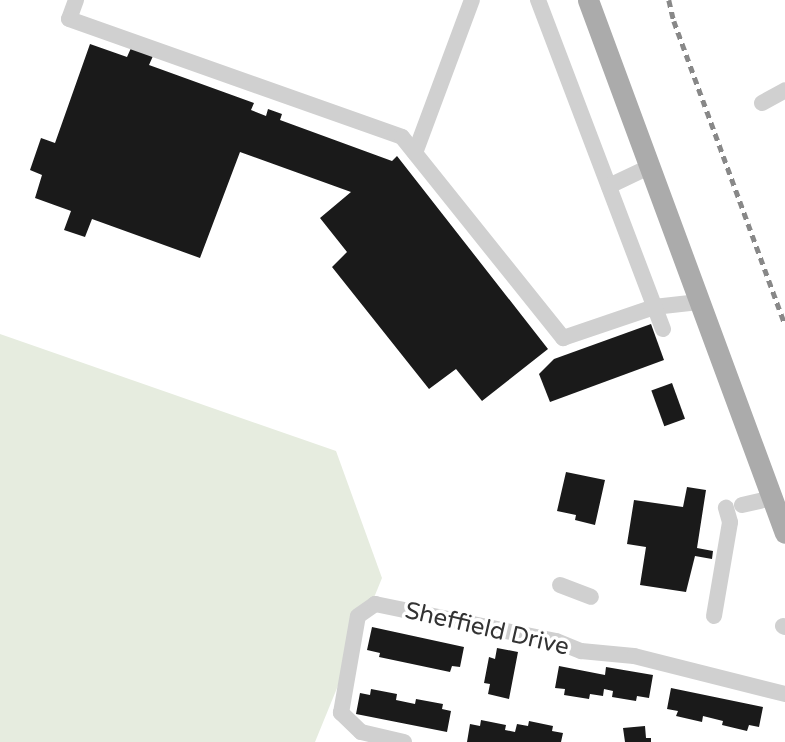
<!DOCTYPE html>
<html>
<head>
<meta charset="utf-8">
<style>
	body { margin:0 }
	#map { position:relative; width:785px; height:742px; overflow:hidden; background:#fff; font-family:"Varela Round",sans-serif }
	div>[style] { position:absolute }
	.green>* { inset:0; background:#e6ecdf }
	.building>* { inset:0; background:#1a1a1a; transform-origin:0 0 }
	.minor>* { height:16px; margin:-8px; padding:0 8px; transform-origin:8px; border-radius:8px; background:#d0d0d0 }
	.major>* { height:21px; margin:-10.5px; padding:0 10.5px; transform-origin:10.5px; border-radius:10.5px; background:#ababab }
	.rail>* { height:4.5px; margin-top:-2.25px; transform-origin:0; background:repeating-linear-gradient(90deg,#888 0 7px,transparent 0 12px) }
	span { translate:-50% -50%; white-space:nowrap; text-align:center; line-height:1.15; -webkit-text-stroke:7px #fff; paint-order:stroke }
	.street-label { font-size:24px; color:#333 }
</style>
</head>
<body>
<div id="map">
	<div class="green">
		<i style="clip-path:polygon(0 334px,336px 451px,382px 578px,315px 742px,0 742px)"></i>
	</div>
	<div class="building">
		<i style="clip-path:polygon(90px 44px,127px 57px,131px 48px,153px 56px,149px 65px,254px 103px,251px 110px,266px 116px,268px 109px,282px 114px,280px 120px,392px 161px,397px 156px,548px 349px,482px 401px,456px 369px,429px 389px,332px 267px,347px 252px,320px 218px,351px 192px,240px 152px,200px 258px,92px 219px,85px 237px,64px 230px,71px 211px,35px 198px,42px 175px,30px 170px,41px 138px,55px 143px)"></i>
		<i style="clip-path:polygon(651px 324px,664px 360px,550px 402px,539px 374px,554px 359px)"></i>
		<i style="left:672px;top:383px;width:38px;height:22px;rotate:70deg"></i>
		<i style="clip-path:polygon(566px 472px,605px 480px,595px 525px,575px 520px,576px 515px,557px 511px)"></i>
		<i style="clip-path:polygon(687px 487px,706px 490px,697px 548px,713px 551px,712px 559px,695px 556px,686px 592px,640px 585px,646px 547px,627px 544px,634px 500px,683px 507px)"></i>
		<i style="clip-path:polygon(372px 627px,464px 647px,460px 667px,452px 666px,450px 672px,379px 657px,380px 653px,367px 650px)"></i>
		<i style="clip-path:polygon(497px 648px,518px 652px,509px 699px,488px 694px,490px 684px,484px 683px,489px 657px,495px 659px)"></i>
		<i style="clip-path:polygon(559px 666px,605px 675px,606px 667px,653px 675px,649px 698px,637px 696px,636px 701px,612px 697px,613px 691px,604px 689px,603px 696px,590px 694px,589px 699px,564px 695px,565px 689px,555px 688px)"></i>
		<i style="clip-path:polygon(671px 688px,763px 707px,759px 727px,749px 725px,747px 731px,722px 725px,723px 721px,703px 716px,702px 722px,676px 716px,678px 711px,667px 709px)"></i>
		<i style="clip-path:polygon(371px 689px,397px 694px,396px 700px,415px 704px,416px 699px,443px 704px,442px 709px,451px 711px,447px 732px,356px 714px,360px 693px,370px 695px)"></i>
		<i style="clip-path:polygon(481px 720px,506px 725px,505px 730px,515px 732px,517px 724px,528px 726px,529px 721px,553px 726px,552px 731px,563px 733px,561px 742px,467px 742px,470px 724px,480px 726px)"></i>
		<i style="clip-path:polygon(645px 726px,646px 738px,651px 738px,651px 742px,625px 742px,623px 728px)"></i>
	</div>
	<div class="minor">
		<i style="left:76px;top:0;width:20px;rotate:110deg"></i>
		<i style="left:69px;top:19px;width:353px;rotate:19.5deg"></i>
		<i style="left:402px;top:137px;width:258px;rotate:51.3deg"></i>
		<i style="left:563px;top:338px;width:96px;rotate:-18.8deg"></i>
		<i style="left:654px;top:307px;width:45px;rotate:-6.3deg"></i>
		<i style="left:538px;top:0;width:352px;rotate:69.2deg"></i>
		<i style="left:762px;top:103px;width:26px;rotate:-29deg"></i>
		<i style="left:415px;top:153px;width:163px;rotate:-69.6deg"></i>
		<i style="left:609px;top:186px;width:44px;rotate:-25.4deg"></i>
		<i style="left:742px;top:505px;width:31px;rotate:-13deg"></i>
		<i style="left:560px;top:585px;width:33px;rotate:21deg"></i>
		<i style="left:714px;top:616px;width:95px;rotate:-80.3deg"></i>
		<i style="left:730px;top:522px;width:15px;rotate:-106deg"></i>
		<i style="left:783px;top:626px;width:2px;rotate:27deg"></i>
		<i style="left:404px;top:742px;width:44px;rotate:-166.9deg"></i>
		<i style="left:361px;top:732px;width:28px;rotate:-136deg"></i>
		<i style="left:341px;top:713px;width:98px;rotate:-80.1deg"></i>
		<i style="left:358px;top:616px;width:21px;rotate:-35deg"></i>
		<i style="left:375px;top:604px;width:185px;rotate:11.6deg"></i>
		<i style="left:556px;top:641px;width:27px;rotate:22deg"></i>
		<i style="left:581px;top:651px;width:53px;rotate:5.4deg"></i>
		<i style="left:634px;top:656px;width:156px;rotate:14.1deg"></i>
	</div>
	<div class="major">
		<i style="left:588px;top:0;width:568px;rotate:69.72deg"></i>
	</div>
	<div class="rail">
		<i style="left:669px;top:0;width:22px;rotate:77deg"></i>
		<i style="left:674px;top:21px;width:323px;rotate:69.9deg"></i>
	</div>
	<div class="street-label">
		<span style="left:487px;top:629px;rotate:13deg">Sheffield Drive</span>
	</div>
</div>
</body>
</html>
